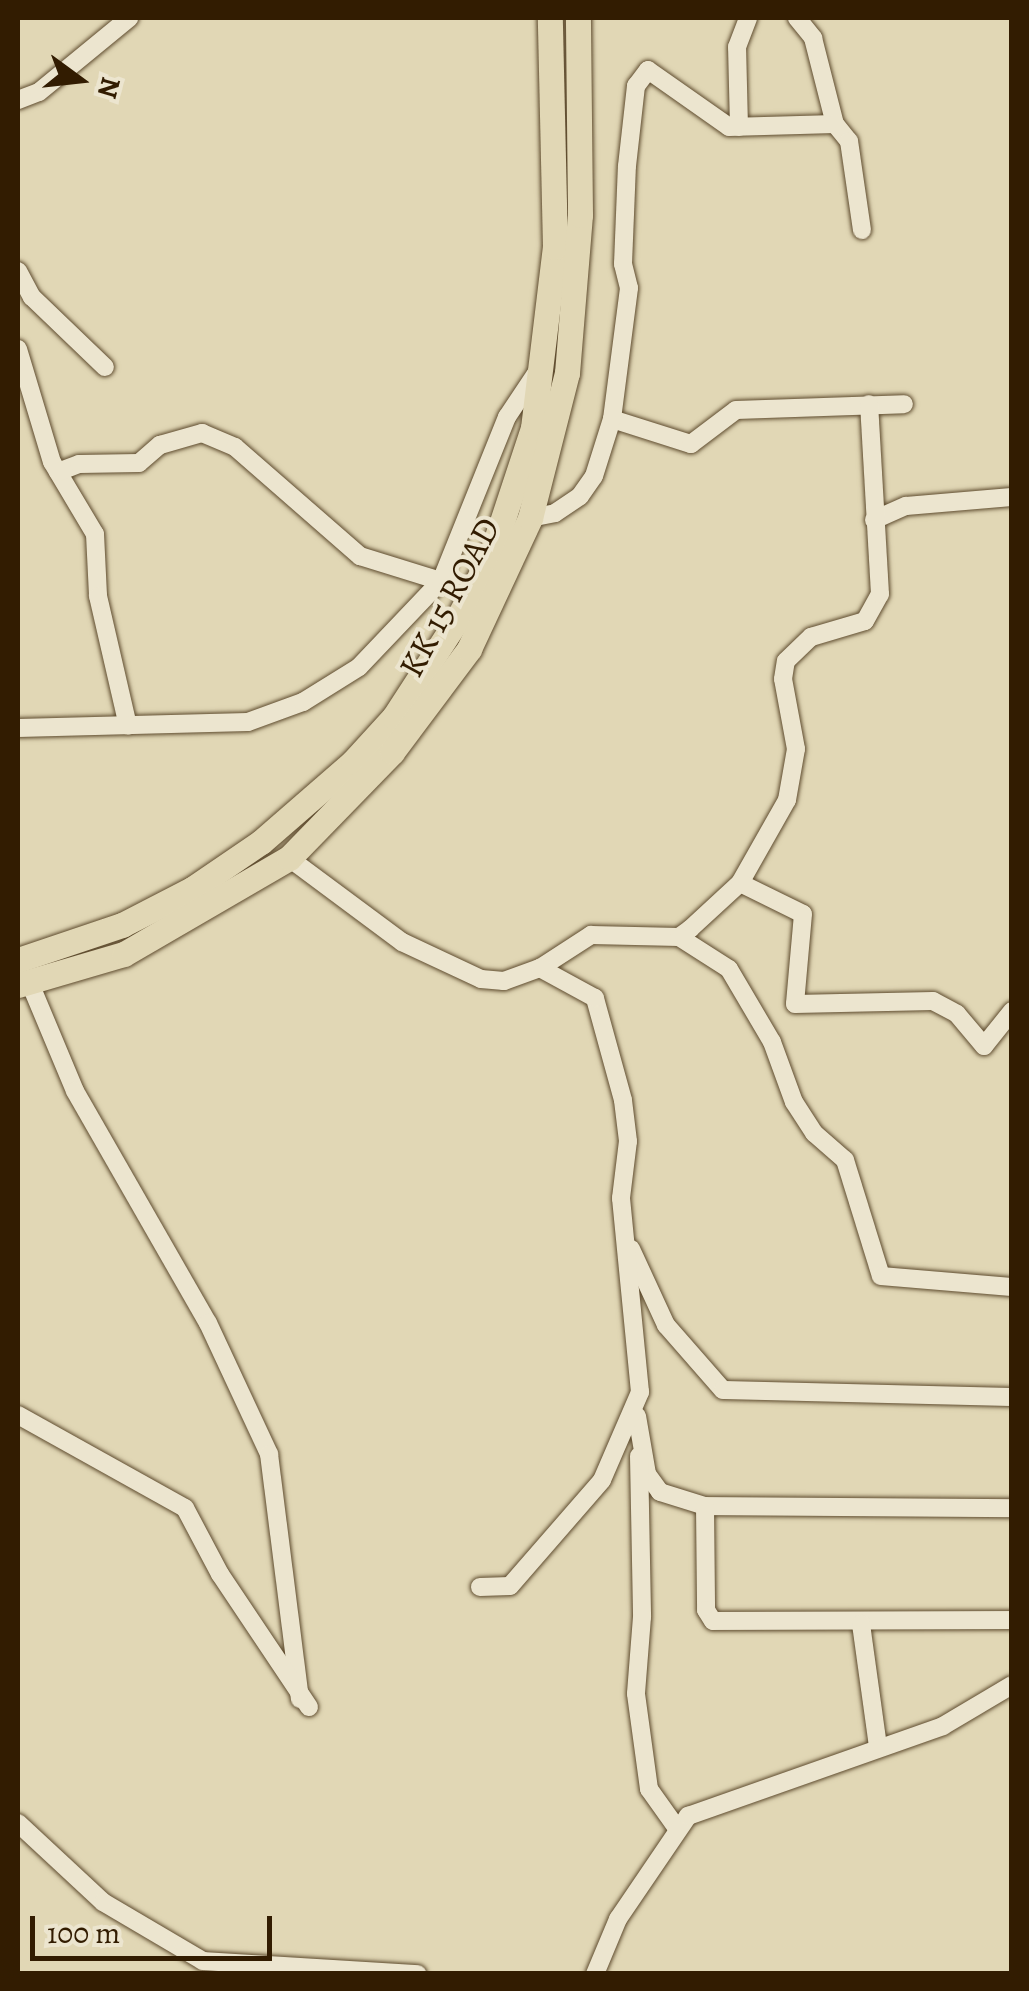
<!DOCTYPE html>
<html>
<head>
<meta charset="utf-8">
<style>
	body { margin:0 }
	#map { position:relative; width:1029px; height:1991px; overflow:hidden; background:#e1d7b5; font-family:Alegreya,serif }
	div>[style] { position:absolute }
	.roads { filter:drop-shadow(0 0 2px #5e4b2e) drop-shadow(0 0 2px #5e4b2e) }
	.minor>* { height:18px; margin:-9px; padding:0 9px; transform-origin:9px; border-radius:9px; background:#ece5cf }
	.highway>* { height:25px; margin:-12.5px; padding:0 12.5px; transform-origin:12.5px; border-radius:12.5px; background:#e1d7b5 }
	span { translate:-50% -50%; white-space:nowrap; text-align:center; line-height:1.15; -webkit-text-stroke:8px #ece5cf; paint-order:stroke }
	.street-label { font-size:35px; color:#321c01 }
	.frame { position:absolute; inset:0; border:20px solid #321c01; pointer-events:none }
	.north { position:absolute; left:30px; top:30px; width:100px; height:100px; -webkit-text-stroke:8px #ece5cf; paint-order:stroke; rotate:105deg; font-size:28px; font-weight:700; line-height:40px; text-align:center; color:#321c01 }
	.north::after { content:''; display:block; margin:auto; width:35px; height:45px; background:#321c01; clip-path:polygon(50% 0,100% 100%,50% 72%,0 100%) }
	.scale { position:absolute; left:30px; top:1916px; width:242px; height:45px; box-sizing:border-box; border:5px solid #321c01; border-top:0; padding-left:12px; font-size:30px; line-height:35px; white-space:nowrap; color:#321c01; -webkit-text-stroke:8px #ece5cf; paint-order:stroke }
</style>
</head>
<body>
<div id="map">
	<div class="roads">
		<div class="minor">
			<i style="left:797px;top:18px;width:26px;rotate:51deg"></i>
			<i style="left:813px;top:38px;width:89px;rotate:75.7deg"></i>
			<i style="left:18px;top:100px;width:22px;rotate:-21deg"></i>
			<i style="left:39px;top:92px;width:117px;rotate:-39.4deg"></i>
			<i style="left:739px;top:127px;width:80px;rotate:-91.4deg"></i>
			<i style="left:737px;top:47px;width:31px;rotate:-69deg"></i>
			<i style="left:18px;top:271px;width:30px;rotate:62deg"></i>
			<i style="left:32px;top:297px;width:101px;rotate:43.8deg"></i>
			<i style="left:18px;top:349px;width:118px;rotate:73.3deg"></i>
			<i style="left:52px;top:462px;width:84px;rotate:59.2deg"></i>
			<i style="left:95px;top:534px;width:62px;rotate:87.2deg"></i>
			<i style="left:98px;top:596px;width:133px;rotate:77deg"></i>
			<i style="left:612px;top:419px;width:83px;rotate:17.6deg"></i>
			<i style="left:691px;top:444px;width:56px;rotate:-37.1deg"></i>
			<i style="left:736px;top:410px;width:168px;rotate:-2deg"></i>
			<i style="left:58px;top:472px;width:22px;rotate:-21deg"></i>
			<i style="left:79px;top:464px;width:60px;rotate:-1deg"></i>
			<i style="left:139px;top:463px;width:28px;rotate:-41deg"></i>
			<i style="left:160px;top:445px;width:44px;rotate:-15.9deg"></i>
			<i style="left:202px;top:433px;width:36px;rotate:23deg"></i>
			<i style="left:235px;top:447px;width:166px;rotate:41.1deg"></i>
			<i style="left:360px;top:556px;width:85px;rotate:17.2deg"></i>
			<i style="left:530px;top:518px;width:25px;rotate:-11deg"></i>
			<i style="left:555px;top:513px;width:30px;rotate:-34deg"></i>
			<i style="left:580px;top:496px;width:24px;rotate:-55deg"></i>
			<i style="left:594px;top:476px;width:60px;rotate:-72.5deg"></i>
			<i style="left:612px;top:419px;width:132px;rotate:-82.6deg"></i>
			<i style="left:629px;top:288px;width:25px;rotate:-104deg"></i>
			<i style="left:623px;top:264px;width:98px;rotate:-87.7deg"></i>
			<i style="left:627px;top:166px;width:81px;rotate:-83.6deg"></i>
			<i style="left:636px;top:86px;width:20px;rotate:-53deg"></i>
			<i style="left:648px;top:70px;width:99px;rotate:35.1deg"></i>
			<i style="left:729px;top:127px;width:106px;rotate:-1.6deg"></i>
			<i style="left:835px;top:124px;width:22px;rotate:51deg"></i>
			<i style="left:849px;top:141px;width:90px;rotate:81.7deg"></i>
			<i style="left:874px;top:520px;width:35px;rotate:-24deg"></i>
			<i style="left:906px;top:506px;width:106px;rotate:-4.9deg"></i>
			<i style="left:18px;top:728px;width:230px;rotate:-1.5deg"></i>
			<i style="left:248px;top:722px;width:59px;rotate:-20deg"></i>
			<i style="left:303px;top:702px;width:66px;rotate:-32deg"></i>
			<i style="left:359px;top:667px;width:119px;rotate:-46.4deg"></i>
			<i style="left:441px;top:581px;width:177px;rotate:-68.1deg"></i>
			<i style="left:507px;top:417px;width:58px;rotate:-56.3deg"></i>
			<i style="left:289px;top:858px;width:141px;rotate:36.6deg"></i>
			<i style="left:402px;top:942px;width:87px;rotate:25.1deg"></i>
			<i style="left:481px;top:979px;width:23px;rotate:5deg"></i>
			<i style="left:504px;top:981px;width:38px;rotate:-20deg"></i>
			<i style="left:540px;top:968px;width:61px;rotate:-32.9deg"></i>
			<i style="left:591px;top:935px;width:88px;rotate:1.3deg"></i>
			<i style="left:679px;top:937px;width:14px;rotate:-36deg"></i>
			<i style="left:690px;top:929px;width:68px;rotate:-42.6deg"></i>
			<i style="left:740px;top:883px;width:95px;rotate:-60.5deg"></i>
			<i style="left:787px;top:800px;width:52px;rotate:-80deg"></i>
			<i style="left:796px;top:749px;width:71px;rotate:-100.5deg"></i>
			<i style="left:783px;top:679px;width:18px;rotate:-81deg"></i>
			<i style="left:786px;top:661px;width:35px;rotate:-44deg"></i>
			<i style="left:811px;top:637px;width:56px;rotate:-16.5deg"></i>
			<i style="left:865px;top:621px;width:31px;rotate:-61deg"></i>
			<i style="left:880px;top:594px;width:190px;rotate:-93.3deg"></i>
			<i style="left:740px;top:883px;width:70px;rotate:26.2deg"></i>
			<i style="left:803px;top:914px;width:90px;rotate:95.1deg"></i>
			<i style="left:795px;top:1004px;width:138px;rotate:-1.2deg"></i>
			<i style="left:933px;top:1001px;width:27px;rotate:28deg"></i>
			<i style="left:957px;top:1014px;width:42px;rotate:49.8deg"></i>
			<i style="left:984px;top:1046px;width:45px;rotate:-51.3deg"></i>
			<i style="left:679px;top:937px;width:59px;rotate:32.6deg"></i>
			<i style="left:729px;top:969px;width:85px;rotate:59.5deg"></i>
			<i style="left:772px;top:1042px;width:64px;rotate:69.9deg"></i>
			<i style="left:794px;top:1102px;width:37px;rotate:57deg"></i>
			<i style="left:814px;top:1133px;width:41px;rotate:41.1deg"></i>
			<i style="left:845px;top:1160px;width:121px;rotate:72.8deg"></i>
			<i style="left:881px;top:1276px;width:131px;rotate:4.8deg"></i>
			<i style="left:29px;top:981px;width:119px;rotate:67.3deg"></i>
			<i style="left:75px;top:1091px;width:267px;rotate:60.2deg"></i>
			<i style="left:208px;top:1323px;width:145px;rotate:65deg"></i>
			<i style="left:269px;top:1454px;width:247px;rotate:82.8deg"></i>
			<i style="left:631px;top:1249px;width:84px;rotate:65.3deg"></i>
			<i style="left:666px;top:1325px;width:86px;rotate:48.8deg"></i>
			<i style="left:723px;top:1390px;width:289px;rotate:1.4deg"></i>
			<i style="left:18px;top:1415px;width:191px;rotate:29.1deg"></i>
			<i style="left:185px;top:1508px;width:75px;rotate:62.1deg"></i>
			<i style="left:220px;top:1574px;width:160px;rotate:56.2deg"></i>
			<i style="left:637px;top:1416px;width:59px;rotate:80.2deg"></i>
			<i style="left:647px;top:1474px;width:22px;rotate:54deg"></i>
			<i style="left:660px;top:1492px;width:47px;rotate:17.3deg"></i>
			<i style="left:705px;top:1506px;width:307px;rotate:0.4deg"></i>
			<i style="left:639px;top:1456px;width:161px;rotate:88.9deg"></i>
			<i style="left:642px;top:1617px;width:77px;rotate:94.5deg"></i>
			<i style="left:636px;top:1694px;width:96px;rotate:82.2deg"></i>
			<i style="left:649px;top:1789px;width:47px;rotate:54.6deg"></i>
			<i style="left:705px;top:1506px;width:104px;rotate:89.4deg"></i>
			<i style="left:706px;top:1610px;width:13px;rotate:58deg"></i>
			<i style="left:713px;top:1621px;width:299px;rotate:-0.2deg"></i>
			<i style="left:480px;top:1587px;width:30px;rotate:-2deg"></i>
			<i style="left:510px;top:1586px;width:140px;rotate:-49deg"></i>
			<i style="left:602px;top:1480px;width:96px;rotate:-66.6deg"></i>
			<i style="left:640px;top:1392px;width:195px;rotate:-95.6deg"></i>
			<i style="left:621px;top:1198px;width:57px;rotate:-83deg"></i>
			<i style="left:628px;top:1141px;width:41px;rotate:-97deg"></i>
			<i style="left:623px;top:1100px;width:106px;rotate:-105.4deg"></i>
			<i style="left:595px;top:998px;width:63px;rotate:-151.4deg"></i>
			<i style="left:861px;top:1624px;width:123px;rotate:82.1deg"></i>
			<i style="left:18px;top:1823px;width:116px;rotate:42.9deg"></i>
			<i style="left:103px;top:1902px;width:116px;rotate:30.5deg"></i>
			<i style="left:203px;top:1961px;width:215px;rotate:3.5deg"></i>
			<i style="left:595px;top:1974px;width:60px;rotate:-67.3deg"></i>
			<i style="left:618px;top:1919px;width:125px;rotate:-55.8deg"></i>
			<i style="left:688px;top:1816px;width:270px;rotate:-19.4deg"></i>
			<i style="left:943px;top:1726px;width:80px;rotate:-30.7deg"></i>
		</div>
		<div class="highway">
			<i style="left:18px;top:960px;width:110px;rotate:-18.6deg"></i>
			<i style="left:122px;top:925px;width:79px;rotate:-27.2deg"></i>
			<i style="left:192px;top:889px;width:83px;rotate:-34.3deg"></i>
			<i style="left:261px;top:842px;width:122px;rotate:-41deg"></i>
			<i style="left:353px;top:762px;width:61px;rotate:-47.7deg"></i>
			<i style="left:394px;top:717px;width:116px;rotate:-57deg"></i>
			<i style="left:457px;top:620px;width:73px;rotate:-62.4deg"></i>
			<i style="left:491px;top:555px;width:134px;rotate:-71.7deg"></i>
			<i style="left:533px;top:428px;width:182px;rotate:-83.1deg"></i>
			<i style="left:555px;top:247px;width:229px;rotate:-91.3deg"></i>
			<i style="left:18px;top:985px;width:110px;rotate:-16.3deg"></i>
			<i style="left:124px;top:954px;width:191px;rotate:-30.2deg"></i>
			<i style="left:289px;top:858px;width:148px;rotate:-45.8deg"></i>
			<i style="left:392px;top:752px;width:129px;rotate:-53.2deg"></i>
			<i style="left:469px;top:649px;width:145px;rotate:-65deg"></i>
			<i style="left:530px;top:518px;width:150px;rotate:-75.7deg"></i>
			<i style="left:567px;top:373px;width:159px;rotate:-85.3deg"></i>
			<i style="left:580px;top:215px;width:197px;rotate:-90.6deg"></i>
		</div>
	</div>
	<div class="street-label">
		<span style="left:449px;top:597px;rotate:-62deg">KK 15 ROAD</span>
	</div>
	<div class="frame"></div>
	<div class="north">N</div>
	<div class="scale">100 m</div>
</div>
</body>
</html>
